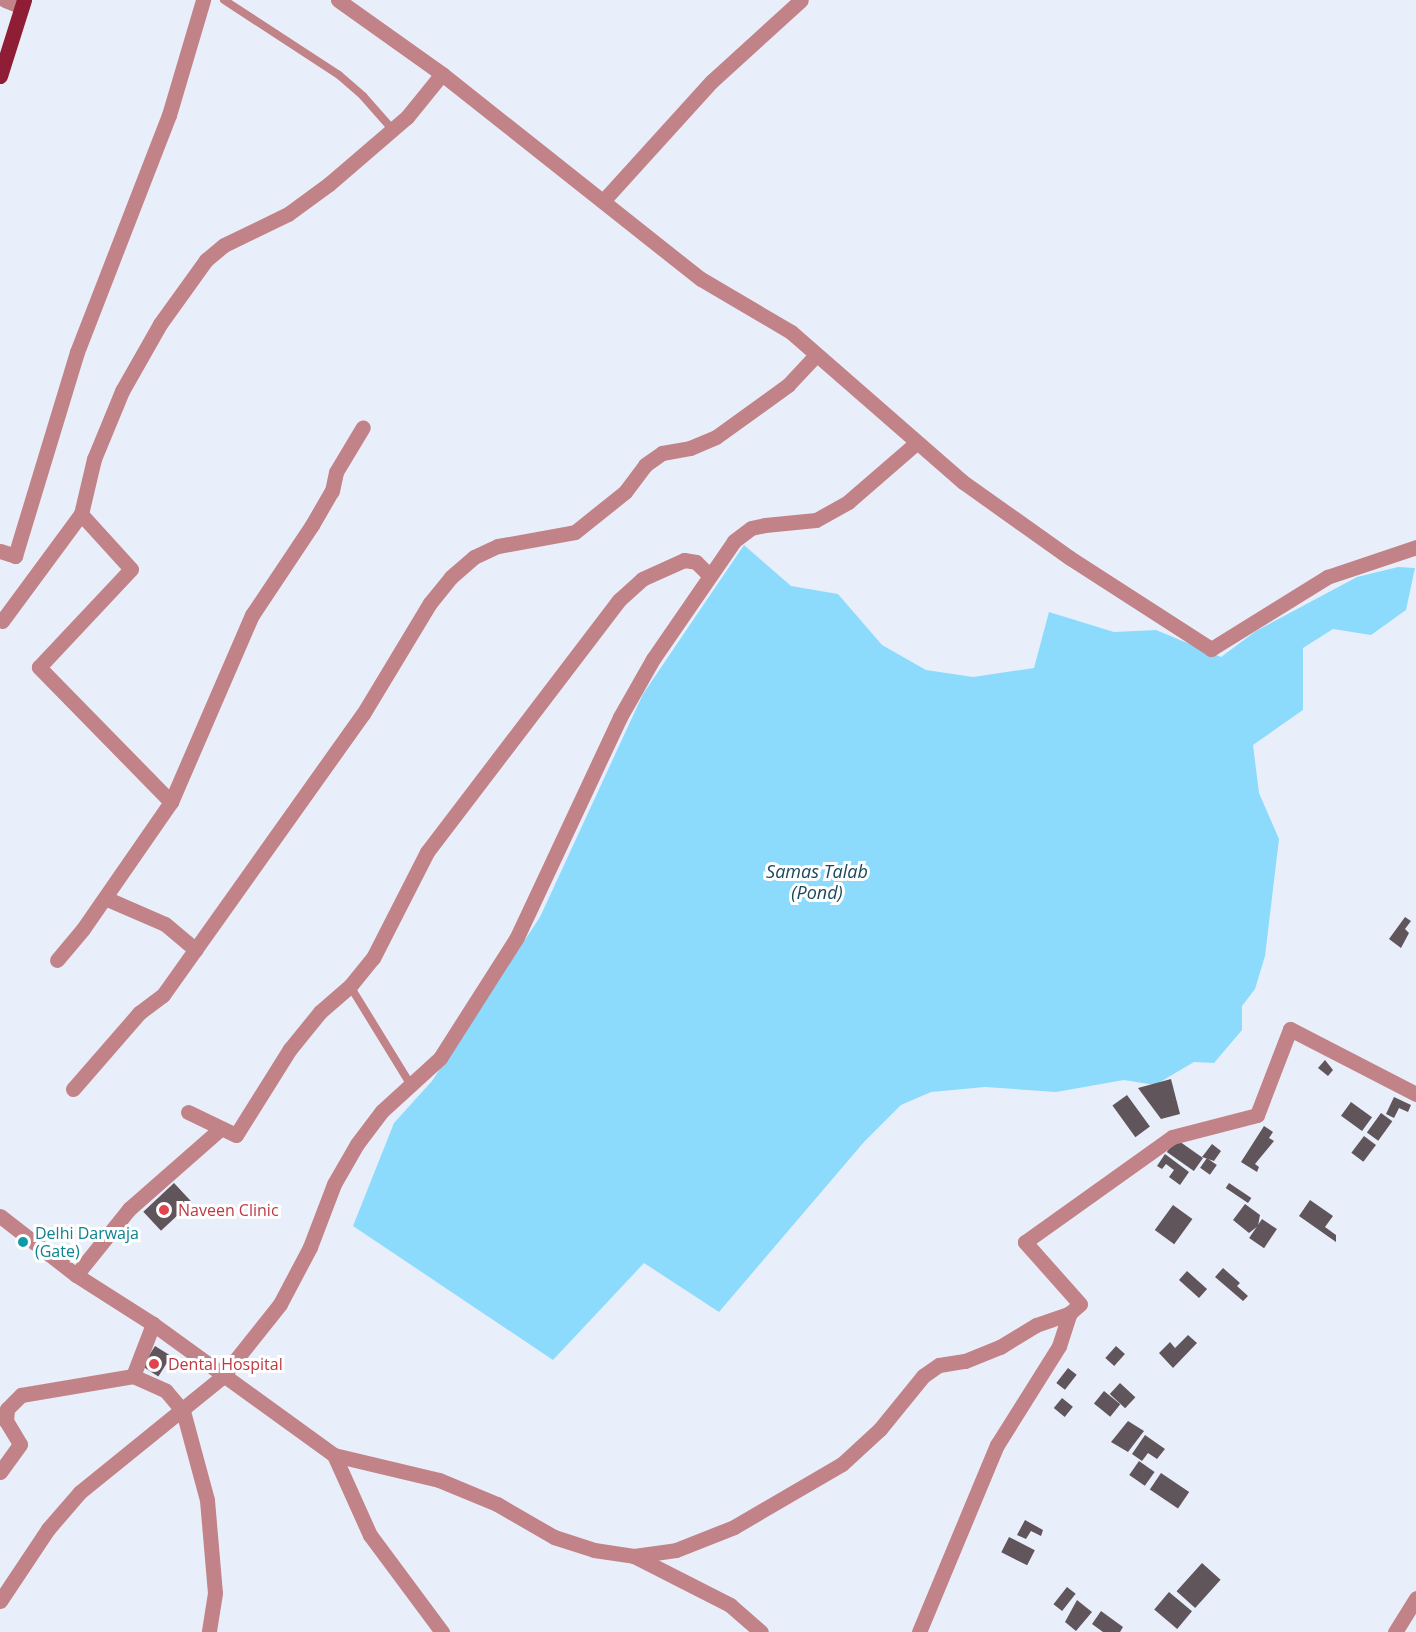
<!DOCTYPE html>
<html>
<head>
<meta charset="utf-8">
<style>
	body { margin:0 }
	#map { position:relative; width:1416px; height:1632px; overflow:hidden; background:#e9effa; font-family:"Open Sans",sans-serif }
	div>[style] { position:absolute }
	.water>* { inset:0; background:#8cdbfd }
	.building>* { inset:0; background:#60555b; transform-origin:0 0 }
	.service>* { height:8px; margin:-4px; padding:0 4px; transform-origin:4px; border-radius:4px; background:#c28388 }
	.minor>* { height:15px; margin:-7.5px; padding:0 7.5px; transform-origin:7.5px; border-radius:7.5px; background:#c28388 }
	.tertiary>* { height:15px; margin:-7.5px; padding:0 7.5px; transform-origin:7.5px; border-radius:7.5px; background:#c28388 }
	.primary>* { height:15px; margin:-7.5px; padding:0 7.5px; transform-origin:7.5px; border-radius:7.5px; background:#8f1d35 }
	.dots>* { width:16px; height:16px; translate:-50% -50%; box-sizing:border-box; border:3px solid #fff; border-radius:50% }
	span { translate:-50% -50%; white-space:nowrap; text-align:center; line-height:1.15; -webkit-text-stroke:6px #fff; paint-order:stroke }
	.health-label { font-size:16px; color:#be3a42 }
	.left { translate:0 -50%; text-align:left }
	.culture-label { font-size:16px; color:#0d838f }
	.water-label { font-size:18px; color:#1b485a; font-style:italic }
</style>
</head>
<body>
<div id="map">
	<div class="water">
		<i style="clip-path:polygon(744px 545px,791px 586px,838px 594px,882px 645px,926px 670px,973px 677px,1034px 668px,1049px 612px,1114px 632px,1156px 630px,1221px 657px,1256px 631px,1357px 577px,1398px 567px,1415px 568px,1406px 610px,1371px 635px,1333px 629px,1303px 648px,1303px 710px,1253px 745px,1259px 793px,1279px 839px,1265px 956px,1255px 989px,1242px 1006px,1242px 1030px,1214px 1063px,1194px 1062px,1155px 1085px,1124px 1080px,1056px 1092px,985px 1087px,931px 1092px,901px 1105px,864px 1142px,719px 1312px,644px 1263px,553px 1360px,353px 1226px,394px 1123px,432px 1081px,540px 917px,643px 694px)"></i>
	</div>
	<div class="building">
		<i style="clip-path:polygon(1405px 917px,1411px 921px,1405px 929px,1409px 933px,1401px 948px,1389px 939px)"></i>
		<i style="clip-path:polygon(1325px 1060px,1333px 1070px,1328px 1076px,1318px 1068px)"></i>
		<i style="clip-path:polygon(1171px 1079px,1180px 1114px,1161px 1119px,1138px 1088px)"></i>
		<i style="left:1127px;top:1095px;width:39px;height:18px;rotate:54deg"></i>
		<i style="clip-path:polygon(1394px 1097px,1411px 1105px,1408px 1112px,1399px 1108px,1394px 1118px,1386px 1114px)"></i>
		<i style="left:1351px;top:1102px;width:26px;height:17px;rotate:36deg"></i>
		<i style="left:1381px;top:1113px;width:14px;height:24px;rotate:36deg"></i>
		<i style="clip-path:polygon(1264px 1126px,1273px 1132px,1269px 1138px,1274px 1141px,1255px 1164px,1259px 1167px,1257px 1172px,1241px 1162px)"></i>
		<i style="left:1364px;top:1136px;width:15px;height:21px;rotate:37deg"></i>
		<i style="left:1176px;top:1139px;width:33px;height:16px;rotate:35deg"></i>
		<i style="clip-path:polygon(1212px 1144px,1221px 1151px,1214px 1161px,1202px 1157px)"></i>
		<i style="clip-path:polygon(1165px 1154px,1189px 1172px,1180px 1185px,1169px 1177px,1174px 1170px,1166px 1164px,1162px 1169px,1157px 1166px)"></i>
		<i style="left:1207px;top:1158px;width:12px;height:12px;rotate:35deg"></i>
		<i style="left:174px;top:1183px;width:26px;height:42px;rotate:47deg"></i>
		<i style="left:1229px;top:1183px;width:27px;height:6px;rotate:34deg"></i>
		<i style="clip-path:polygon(1310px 1200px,1333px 1216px,1325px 1227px,1336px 1235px,1336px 1242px,1299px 1216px)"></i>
		<i style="clip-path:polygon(1245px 1204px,1260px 1215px,1258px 1226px,1249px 1233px,1233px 1220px)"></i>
		<i style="left:1173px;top:1205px;width:24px;height:31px;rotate:36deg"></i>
		<i style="left:1262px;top:1219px;width:18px;height:23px;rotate:34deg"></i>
		<i style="clip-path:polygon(1223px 1268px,1240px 1283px,1237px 1286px,1248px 1296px,1243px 1301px,1215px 1277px)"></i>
		<i style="left:1187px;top:1271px;width:27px;height:12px;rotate:42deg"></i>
		<i style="clip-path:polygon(1188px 1335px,1197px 1343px,1173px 1368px,1159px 1353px,1170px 1342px,1175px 1348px)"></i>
		<i style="left:155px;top:1346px;width:19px;height:24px;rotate:32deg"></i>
		<i style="left:1116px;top:1346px;width:12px;height:16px;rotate:42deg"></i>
		<i style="left:1068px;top:1368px;width:11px;height:19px;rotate:38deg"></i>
		<i style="left:1120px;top:1383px;width:21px;height:15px;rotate:43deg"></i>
		<i style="left:1104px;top:1391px;width:21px;height:16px;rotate:39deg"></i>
		<i style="left:1062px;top:1398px;width:14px;height:13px;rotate:39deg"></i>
		<i style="clip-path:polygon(1128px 1421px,1144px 1431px,1128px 1452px,1111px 1442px)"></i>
		<i style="clip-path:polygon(1145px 1435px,1165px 1449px,1157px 1459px,1148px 1453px,1142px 1461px,1132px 1454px)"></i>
		<i style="left:1139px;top:1461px;width:19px;height:17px;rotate:35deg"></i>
		<i style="left:1161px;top:1473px;width:34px;height:20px;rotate:34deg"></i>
		<i style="clip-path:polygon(1025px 1520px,1043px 1530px,1041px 1536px,1031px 1531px,1026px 1539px,1017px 1535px)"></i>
		<i style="left:1009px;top:1537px;width:29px;height:17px;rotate:27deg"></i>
		<i style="left:1202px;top:1563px;width:25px;height:38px;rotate:42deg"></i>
		<i style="left:1067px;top:1587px;width:11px;height:22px;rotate:38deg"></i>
		<i style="left:1169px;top:1592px;width:30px;height:23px;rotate:40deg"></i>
		<i style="clip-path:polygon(1077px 1600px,1092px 1612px,1076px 1631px,1065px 1622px)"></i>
		<i style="clip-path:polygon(1101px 1611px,1123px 1627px,1120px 1632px,1103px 1632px,1092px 1624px)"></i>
	</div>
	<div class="service">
		<i style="left:224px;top:0;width:137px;rotate:33.1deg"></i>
		<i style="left:339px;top:75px;width:32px;rotate:41deg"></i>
		<i style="left:363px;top:96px;width:45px;rotate:48.6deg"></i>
		<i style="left:350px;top:986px;width:116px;rotate:58.4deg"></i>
	</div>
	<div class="minor">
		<i style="left:5px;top:0;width:18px;rotate:22deg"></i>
		<i style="left:338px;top:0;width:128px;rotate:35.4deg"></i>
		<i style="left:442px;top:74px;width:330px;rotate:38.4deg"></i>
		<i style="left:701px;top:279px;width:104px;rotate:30.5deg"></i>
		<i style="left:791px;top:332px;width:228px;rotate:41.1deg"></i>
		<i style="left:963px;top:482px;width:131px;rotate:35.4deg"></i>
		<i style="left:1070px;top:558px;width:168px;rotate:32.8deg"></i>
		<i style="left:1211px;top:649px;width:137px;rotate:-31.8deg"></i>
		<i style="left:1327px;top:577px;width:94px;rotate:-18.6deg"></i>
		<i style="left:603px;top:201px;width:162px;rotate:-47.8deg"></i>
		<i style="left:712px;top:81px;width:120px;rotate:-42.3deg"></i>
		<i style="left:0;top:551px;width:16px;rotate:18deg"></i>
		<i style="left:15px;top:556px;width:213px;rotate:-73.1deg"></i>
		<i style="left:77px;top:352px;width:254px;rotate:-68.8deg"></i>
		<i style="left:169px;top:115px;width:120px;rotate:-73.5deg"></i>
		<i style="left:2px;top:621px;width:133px;rotate:-53.6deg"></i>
		<i style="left:81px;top:514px;width:57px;rotate:-76.7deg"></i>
		<i style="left:94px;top:459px;width:74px;rotate:-67.6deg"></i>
		<i style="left:122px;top:391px;width:77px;rotate:-60.4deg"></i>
		<i style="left:160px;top:324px;width:79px;rotate:-54.3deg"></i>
		<i style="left:206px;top:260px;width:23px;rotate:-40deg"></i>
		<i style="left:224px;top:245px;width:71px;rotate:-25.8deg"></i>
		<i style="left:288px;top:214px;width:51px;rotate:-36.2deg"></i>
		<i style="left:329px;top:184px;width:103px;rotate:-40.7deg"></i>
		<i style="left:407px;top:117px;width:55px;rotate:-50.9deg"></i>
		<i style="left:171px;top:802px;width:204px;rotate:-66.6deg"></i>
		<i style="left:252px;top:615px;width:108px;rotate:-56.3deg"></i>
		<i style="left:312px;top:525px;width:39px;rotate:-60deg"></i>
		<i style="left:332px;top:491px;width:19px;rotate:-78deg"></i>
		<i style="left:336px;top:472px;width:52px;rotate:-59deg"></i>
		<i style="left:105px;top:898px;width:65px;rotate:23.4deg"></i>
		<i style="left:165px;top:924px;width:40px;rotate:40deg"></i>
		<i style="left:57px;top:960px;width:40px;rotate:-50deg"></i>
		<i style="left:83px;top:929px;width:155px;rotate:-55.3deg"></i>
		<i style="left:171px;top:802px;width:189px;rotate:-134.4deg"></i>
		<i style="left:39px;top:667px;width:134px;rotate:-46.8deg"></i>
		<i style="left:131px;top:569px;width:74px;rotate:-132.3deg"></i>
		<i style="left:73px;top:1089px;width:101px;rotate:-49deg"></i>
		<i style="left:139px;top:1013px;width:30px;rotate:-37deg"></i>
		<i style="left:163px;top:995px;width:345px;rotate:-54.6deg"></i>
		<i style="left:363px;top:714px;width:130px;rotate:-58.9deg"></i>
		<i style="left:430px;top:603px;width:33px;rotate:-51deg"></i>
		<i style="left:451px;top:577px;width:30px;rotate:-41deg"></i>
		<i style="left:474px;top:557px;width:26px;rotate:-25deg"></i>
		<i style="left:498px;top:546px;width:78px;rotate:-10.3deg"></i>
		<i style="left:575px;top:532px;width:64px;rotate:-38.7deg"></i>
		<i style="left:625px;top:492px;width:34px;rotate:-53deg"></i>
		<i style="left:645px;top:465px;width:21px;rotate:-35deg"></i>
		<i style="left:662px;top:453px;width:28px;rotate:-10deg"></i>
		<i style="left:690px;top:448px;width:28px;rotate:-23deg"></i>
		<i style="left:716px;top:437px;width:89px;rotate:-35.8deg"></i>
		<i style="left:788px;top:385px;width:41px;rotate:-47deg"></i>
		<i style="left:188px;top:1112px;width:53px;rotate:25.6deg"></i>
		<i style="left:236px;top:1135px;width:102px;rotate:-57.9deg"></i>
		<i style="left:290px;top:1049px;width:48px;rotate:-51deg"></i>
		<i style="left:320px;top:1012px;width:40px;rotate:-41deg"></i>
		<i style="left:350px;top:986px;width:36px;rotate:-51deg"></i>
		<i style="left:373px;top:958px;width:119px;rotate:-63deg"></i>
		<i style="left:427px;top:852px;width:317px;rotate:-52.7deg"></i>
		<i style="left:619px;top:600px;width:31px;rotate:-42deg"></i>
		<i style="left:642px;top:579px;width:46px;rotate:-24.3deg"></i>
		<i style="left:684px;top:560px;width:12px;rotate:9deg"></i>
		<i style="left:696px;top:562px;width:18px;rotate:45deg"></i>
		<i style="left:76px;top:1275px;width:85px;rotate:-51.2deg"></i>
		<i style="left:129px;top:1209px;width:120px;rotate:-41.3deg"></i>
		<i style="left:133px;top:1376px;width:56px;rotate:-69deg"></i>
		<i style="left:334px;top:1455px;width:108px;rotate:13.4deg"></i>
		<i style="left:439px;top:1480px;width:63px;rotate:22.5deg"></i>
		<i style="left:497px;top:1504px;width:66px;rotate:30.1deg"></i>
		<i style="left:554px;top:1537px;width:42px;rotate:18deg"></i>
		<i style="left:594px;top:1550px;width:40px;rotate:8.5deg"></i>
		<i style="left:634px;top:1556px;width:42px;rotate:-8.1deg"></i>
		<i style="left:676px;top:1550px;width:62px;rotate:-21.6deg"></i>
		<i style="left:734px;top:1527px;width:125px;rotate:-30.3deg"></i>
		<i style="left:842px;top:1464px;width:52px;rotate:-42.6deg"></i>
		<i style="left:880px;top:1429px;width:68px;rotate:-50.9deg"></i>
		<i style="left:923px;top:1376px;width:19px;rotate:-35deg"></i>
		<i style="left:939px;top:1365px;width:26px;rotate:-9deg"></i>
		<i style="left:965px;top:1361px;width:38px;rotate:-22deg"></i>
		<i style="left:1000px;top:1347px;width:42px;rotate:-31.4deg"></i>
		<i style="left:1036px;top:1325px;width:36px;rotate:-19deg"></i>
		<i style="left:1070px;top:1313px;width:13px;rotate:-42deg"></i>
		<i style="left:1080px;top:1304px;width:83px;rotate:-131.6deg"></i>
		<i style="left:1025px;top:1242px;width:181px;rotate:-35.5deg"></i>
		<i style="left:1172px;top:1137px;width:88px;rotate:-14.5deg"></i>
		<i style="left:1257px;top:1115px;width:92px;rotate:-69deg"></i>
		<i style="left:1290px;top:1029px;width:142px;rotate:27.3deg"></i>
		<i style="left:0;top:1472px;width:34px;rotate:-54deg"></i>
		<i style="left:20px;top:1444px;width:27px;rotate:-121deg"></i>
		<i style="left:6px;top:1421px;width:12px;rotate:-85deg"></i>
		<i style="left:7px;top:1409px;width:20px;rotate:-45deg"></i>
		<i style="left:21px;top:1395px;width:114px;rotate:-9.6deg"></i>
		<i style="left:133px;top:1376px;width:36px;rotate:24deg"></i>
		<i style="left:166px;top:1391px;width:26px;rotate:50deg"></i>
		<i style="left:183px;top:1411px;width:92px;rotate:74.9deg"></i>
		<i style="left:207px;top:1500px;width:93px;rotate:85.1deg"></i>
		<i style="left:215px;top:1593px;width:39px;rotate:99deg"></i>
		<i style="left:634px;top:1556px;width:108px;rotate:27deg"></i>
		<i style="left:730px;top:1605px;width:41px;rotate:41.1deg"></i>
		<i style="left:0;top:1601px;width:87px;rotate:-56.3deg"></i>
		<i style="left:48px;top:1529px;width:49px;rotate:-49.1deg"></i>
		<i style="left:80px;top:1492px;width:183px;rotate:-39deg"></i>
		<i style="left:222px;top:1377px;width:93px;rotate:-51.5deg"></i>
		<i style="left:280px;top:1304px;width:64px;rotate:-62.2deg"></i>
		<i style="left:310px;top:1247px;width:67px;rotate:-69.1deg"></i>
		<i style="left:334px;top:1184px;width:46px;rotate:-60.1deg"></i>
		<i style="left:357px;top:1144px;width:41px;rotate:-52.9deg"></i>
		<i style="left:382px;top:1111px;width:79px;rotate:-42.4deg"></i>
		<i style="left:440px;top:1058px;width:143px;rotate:-57.5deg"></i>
		<i style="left:517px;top:937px;width:243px;rotate:-64.9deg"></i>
		<i style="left:620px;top:717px;width:67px;rotate:-60.4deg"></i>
		<i style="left:653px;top:659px;width:143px;rotate:-55.5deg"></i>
		<i style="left:734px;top:541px;width:21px;rotate:-37deg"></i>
		<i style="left:751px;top:528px;width:14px;rotate:-12deg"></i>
		<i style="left:765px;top:525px;width:51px;rotate:-5.6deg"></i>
		<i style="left:816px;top:520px;width:37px;rotate:-29deg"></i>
		<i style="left:848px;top:502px;width:90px;rotate:-40.9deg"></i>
		<i style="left:919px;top:1632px;width:203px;rotate:-67.4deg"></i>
		<i style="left:997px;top:1445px;width:117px;rotate:-57.9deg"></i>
		<i style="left:1059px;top:1346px;width:35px;rotate:-72deg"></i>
		<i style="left:1395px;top:1632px;width:40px;rotate:-58deg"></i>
	</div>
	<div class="tertiary">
		<i style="left:0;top:1216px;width:96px;rotate:37.8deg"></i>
		<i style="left:76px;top:1275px;width:91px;rotate:32.5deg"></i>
		<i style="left:153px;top:1324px;width:223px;rotate:35.9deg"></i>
		<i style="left:334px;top:1455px;width:88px;rotate:65.8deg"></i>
		<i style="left:370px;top:1535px;width:121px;rotate:53.4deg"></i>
	</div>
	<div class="primary">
		<i style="left:0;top:76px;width:80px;rotate:-72.5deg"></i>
	</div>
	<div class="dots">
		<i style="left:164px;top:1210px;background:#e0444e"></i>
		<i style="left:23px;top:1242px;background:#0f9aa8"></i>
		<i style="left:154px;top:1364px;background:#e0444e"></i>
	</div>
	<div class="health-label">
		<span class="left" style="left:178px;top:1210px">Naveen Clinic</span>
		<span class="left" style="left:168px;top:1364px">Dental Hospital</span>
	</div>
	<div class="culture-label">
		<span class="left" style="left:35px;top:1242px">Delhi Darwaja<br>(Gate)</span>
	</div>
	<div class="water-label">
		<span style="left:817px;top:882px">Samas Talab<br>(Pond)</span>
	</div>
</div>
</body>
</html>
